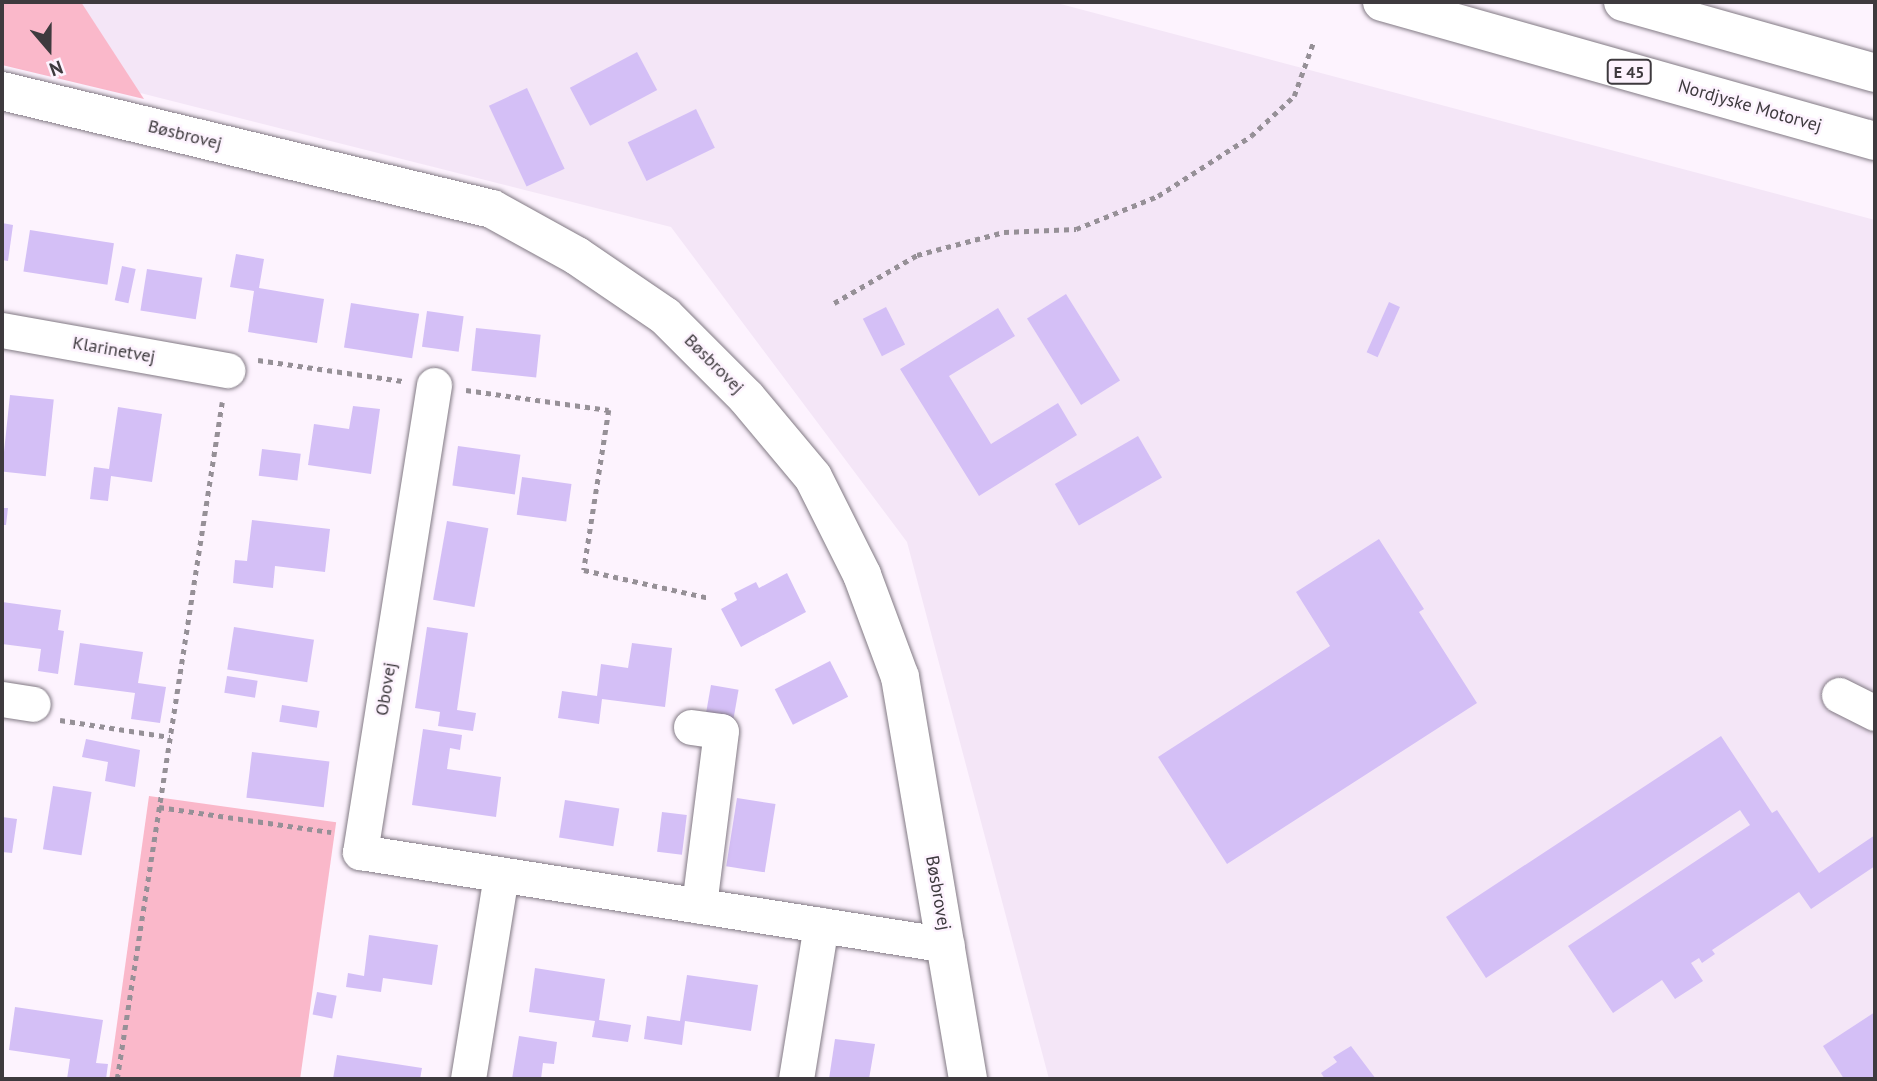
<!DOCTYPE html>
<html>
<head>
<meta charset="utf-8">
<style>
	body { margin:0 }
	#map { position:relative; width:1877px; height:1081px; overflow:hidden; background:#fdf3fe; font-family:"PT Sans",sans-serif }
	div>[style] { position:absolute }
	.built>* { inset:0; background:#f4e6f7 }
	.green>* { inset:0; background:#fab8ca; transform-origin:0 0 }
	.building>* { inset:0; background:#d4bff6; transform-origin:0 0 }
	.path>* { height:4.5px; margin-top:-2.25px; transform-origin:0; background:repeating-linear-gradient(90deg,#969097 0 5px,transparent 0 10px) }
	.roads { filter:drop-shadow(0 0 2px #827a84) drop-shadow(0 0 2px #827a84) }
	.street>* { height:35px; margin:-17.5px; padding:0 17.5px; transform-origin:17.5px; border-radius:17.5px; background:#fff }
	.secondary>* { height:38px; margin:-19px; padding:0 19px; transform-origin:19px; border-radius:19px; background:#fff }
	.highway>* { height:38px; margin:-19px; padding:0 19px; transform-origin:19px; border-radius:19px; background:#fff }
	span { translate:-50% -50%; white-space:nowrap; text-align:center; line-height:1.15; -webkit-text-stroke:5px #fdf3fe; paint-order:stroke }
	.shield-label span { padding:2px 5px; background:#fdf3fe; border:2px solid; border-radius:5px; -webkit-text-stroke-width:0 }
	.shield-label { font-size:16px; color:#3e3a3e; font-weight:700 }
	.street-label { font-size:18px; color:#3e3a3e }
	.frame { position:absolute; inset:0; border:4px solid #3e3a3e; pointer-events:none }
	.north { position:absolute; left:14px; top:14px; width:70px; height:70px; -webkit-text-stroke:5px #fdf3fe; paint-order:stroke; rotate:160deg; font-size:19px; font-weight:700; line-height:28px; text-align:center; color:#3e3a3e }
	.north::after { content:''; display:block; margin:auto; width:24px; height:32px; background:#3e3a3e; clip-path:polygon(50% 0,100% 100%,50% 72%,0 100%) }
</style>
</head>
<body>
<div id="map">
	<div class="built">
		<i style="clip-path:polygon(2px 2px,1053px 2px,1875px 220px,1875px 1079px,1049px 1079px,907px 542px,671px 227px,2px 58px)"></i>
	</div>
	<div class="green">
		<i style="clip-path:polygon(2px 2px,81px 2px,144px 99px,2px 65px)"></i>
		<i style="left:149px;top:796px;width:189px;height:287px;rotate:8deg"></i>
	</div>
	<div class="building">
		<i style="left:637px;top:52px;width:43px;height:76px;rotate:62deg"></i>
		<i style="left:527px;top:88px;width:89px;height:42px;rotate:65deg"></i>
		<i style="left:696px;top:109px;width:43px;height:76px;rotate:64deg"></i>
		<i style="clip-path:polygon(2px 223px,13px 225px,8px 261px,2px 260px)"></i>
		<i style="left:30px;top:230px;width:85px;height:42px;rotate:9deg"></i>
		<i style="clip-path:polygon(236px 254px,264px 259px,259px 288px,324px 299px,317px 343px,248px 332px,254px 291px,230px 287px)"></i>
		<i style="left:122px;top:266px;width:14px;height:35px;rotate:12deg"></i>
		<i style="left:147px;top:269px;width:56px;height:42px;rotate:9deg"></i>
		<i style="left:1066px;top:294px;width:102px;height:46px;rotate:58deg"></i>
		<i style="left:1389px;top:302px;width:12px;height:55px;rotate:24deg"></i>
		<i style="left:351px;top:303px;width:69px;height:45px;rotate:9deg"></i>
		<i style="left:886px;top:307px;width:42px;height:26px;rotate:63deg"></i>
		<i style="clip-path:polygon(998px 308px,1015px 336px,949px 376px,991px 444px,1058px 403px,1077px 435px,979px 496px,900px 369px)"></i>
		<i style="left:427px;top:311px;width:37px;height:36px;rotate:8deg"></i>
		<i style="left:476px;top:328px;width:65px;height:43px;rotate:6deg"></i>
		<i style="left:10px;top:395px;width:44px;height:77px;rotate:6deg"></i>
		<i style="clip-path:polygon(353px 406px,380px 409px,371px 474px,308px 465px,314px 424px,349px 429px)"></i>
		<i style="clip-path:polygon(118px 407px,162px 414px,152px 482px,111px 476px,108px 501px,90px 499px,94px 467px,109px 469px)"></i>
		<i style="left:1138px;top:436px;width:48px;height:96px;rotate:60deg"></i>
		<i style="left:458px;top:446px;width:63px;height:40px;rotate:8deg"></i>
		<i style="left:262px;top:449px;width:39px;height:27px;rotate:7deg"></i>
		<i style="left:522px;top:477px;width:50px;height:38px;rotate:8deg"></i>
		<i style="clip-path:polygon(2px 508px,8px 508px,6px 525px,2px 525px)"></i>
		<i style="clip-path:polygon(252px 520px,330px 529px,325px 572px,275px 566px,273px 588px,233px 583px,235px 560px,247px 561px)"></i>
		<i style="left:447px;top:521px;width:42px;height:80px;rotate:10deg"></i>
		<i style="clip-path:polygon(1379px 539px,1424px 609px,1419px 612px,1477px 703px,1227px 864px,1158px 757px,1330px 646px,1296px 592px)"></i>
		<i style="clip-path:polygon(787px 573px,806px 612px,741px 647px,721px 609px,737px 600px,734px 593px,756px 582px,759px 588px)"></i>
		<i style="clip-path:polygon(2px 602px,61px 610px,58px 630px,64px 631px,58px 674px,38px 671px,41px 649px,2px 644px)"></i>
		<i style="left:234px;top:627px;width:81px;height:43px;rotate:9deg"></i>
		<i style="clip-path:polygon(427px 627px,468px 633px,457px 710px,476px 713px,473px 731px,438px 726px,440px 712px,415px 708px)"></i>
		<i style="clip-path:polygon(80px 643px,143px 652px,138px 683px,166px 687px,160px 723px,131px 719px,135px 693px,74px 685px)"></i>
		<i style="clip-path:polygon(632px 643px,672px 648px,665px 707px,602px 699px,599px 724px,558px 718px,562px 691px,597px 696px,601px 664px,628px 668px)"></i>
		<i style="left:830px;top:661px;width:40px;height:62px;rotate:63deg"></i>
		<i style="left:227px;top:676px;width:31px;height:17px;rotate:9deg"></i>
		<i style="left:711px;top:685px;width:28px;height:31px;rotate:10deg"></i>
		<i style="left:282px;top:705px;width:38px;height:17px;rotate:9deg"></i>
		<i style="clip-path:polygon(423px 729px,462px 735px,460px 750px,450px 748px,447px 769px,501px 777px,496px 817px,412px 805px)"></i>
		<i style="clip-path:polygon(1721px 736px,1772px 813px,1777px 810px,1819px 873px,1875px 835px,1875px 866px,1811px 909px,1799px 892px,1712px 950px,1715px 954px,1702px 963px,1699px 958px,1691px 963px,1703px 981px,1675px 999px,1662px 980px,1613px 1013px,1568px 946px,1750px 825px,1740px 810px,1486px 978px,1446px 917px)"></i>
		<i style="clip-path:polygon(86px 739px,140px 750px,135px 787px,105px 781px,108px 762px,82px 757px)"></i>
		<i style="left:252px;top:752px;width:78px;height:46px;rotate:7deg"></i>
		<i style="left:53px;top:786px;width:39px;height:64px;rotate:9deg"></i>
		<i style="left:737px;top:798px;width:39px;height:69px;rotate:9deg"></i>
		<i style="left:565px;top:800px;width:55px;height:38px;rotate:9deg"></i>
		<i style="left:662px;top:812px;width:25px;height:40px;rotate:7deg"></i>
		<i style="clip-path:polygon(2px 817px,17px 819px,12px 853px,2px 852px)"></i>
		<i style="clip-path:polygon(369px 935px,438px 945px,432px 985px,383px 978px,381px 992px,346px 987px,348px 973px,364px 976px)"></i>
		<i style="clip-path:polygon(535px 968px,605px 979px,599px 1020px,631px 1025px,628px 1042px,592px 1037px,595px 1021px,529px 1012px)"></i>
		<i style="clip-path:polygon(687px 975px,758px 985px,751px 1031px,685px 1021px,682px 1045px,644px 1039px,647px 1016px,680px 1021px)"></i>
		<i style="left:317px;top:992px;width:20px;height:23px;rotate:11deg"></i>
		<i style="clip-path:polygon(15px 1007px,103px 1020px,96px 1063px,108px 1064px,106px 1079px,67px 1079px,70px 1059px,9px 1050px)"></i>
		<i style="clip-path:polygon(1875px 1012px,1875px 1079px,1844px 1079px,1823px 1046px)"></i>
		<i style="clip-path:polygon(519px 1036px,557px 1042px,554px 1064px,543px 1063px,541px 1079px,512px 1079px)"></i>
		<i style="clip-path:polygon(835px 1039px,875px 1044px,869px 1079px,829px 1079px)"></i>
		<i style="clip-path:polygon(1351px 1046px,1376px 1079px,1325px 1079px,1321px 1073px,1337px 1062px,1333px 1057px)"></i>
		<i style="clip-path:polygon(337px 1055px,422px 1068px,420px 1079px,333px 1079px)"></i>
	</div>
	<div class="path">
		<i style="left:834px;top:303px;width:96px;rotate:-30deg"></i>
		<i style="left:917px;top:255px;width:90px;rotate:-14.8deg"></i>
		<i style="left:1004px;top:232px;width:72px;rotate:-2.4deg"></i>
		<i style="left:1076px;top:229px;width:88px;rotate:-21.9deg"></i>
		<i style="left:1158px;top:196px;width:111px;rotate:-32.8deg"></i>
		<i style="left:1251px;top:136px;width:59px;rotate:-42.9deg"></i>
		<i style="left:1294px;top:96px;width:59px;rotate:-70.3deg"></i>
		<i style="left:258px;top:360px;width:146px;rotate:8.3deg"></i>
		<i style="left:466px;top:390px;width:144px;rotate:8deg"></i>
		<i style="left:609px;top:410px;width:162px;rotate:98.9deg"></i>
		<i style="left:584px;top:570px;width:128px;rotate:12.6deg"></i>
		<i style="left:60px;top:720px;width:111px;rotate:8.8deg"></i>
		<i style="left:159px;top:807px;width:174px;rotate:8.3deg"></i>
		<i style="left:117px;top:1079px;width:685px;rotate:-81.18deg"></i>
	</div>
	<div class="roads">
		<div class="street">
			<i style="left:2px;top:330px;width:229px;rotate:10.1deg"></i>
			<i style="left:434px;top:385px;width:473px;rotate:99deg"></i>
			<i style="left:360px;top:852px;width:594px;rotate:9deg"></i>
			<i style="left:1839px;top:695px;width:40px;rotate:26.6deg"></i>
			<i style="left:2px;top:699px;width:31px;rotate:9deg"></i>
			<i style="left:691px;top:727px;width:30px;rotate:8deg"></i>
			<i style="left:721px;top:731px;width:176px;rotate:97.2deg"></i>
			<i style="left:468px;top:1079px;width:207px;rotate:-80.8deg"></i>
			<i style="left:796px;top:1079px;width:156px;rotate:-80.8deg"></i>
		</div>
		<div class="secondary">
			<i style="left:2px;top:91px;width:504px;rotate:13.54deg"></i>
			<i style="left:492px;top:209px;width:97px;rotate:28.9deg"></i>
			<i style="left:577px;top:256px;width:107px;rotate:34.3deg"></i>
			<i style="left:665px;top:316px;width:115px;rotate:45deg"></i>
			<i style="left:746px;top:397px;width:104px;rotate:50.1deg"></i>
			<i style="left:813px;top:477px;width:110px;rotate:63.4deg"></i>
			<i style="left:862px;top:575px;width:109px;rotate:69.6deg"></i>
			<i style="left:900px;top:677px;width:408px;rotate:80.4deg"></i>
		</div>
		<div class="highway">
			<i style="left:1382px;top:2px;width:512px;rotate:15.75deg"></i>
			<i style="left:1623px;top:2px;width:262px;rotate:15.7deg"></i>
		</div>
	</div>
	<div class="shield-label">
		<span style="left:1629px;top:72px">E 45</span>
	</div>
	<div class="street-label">
		<span style="left:1750px;top:106px;rotate:16deg">Nordjyske Motorvej</span>
		<span style="left:185px;top:135px;rotate:14deg">Bøsbrovej</span>
		<span style="left:114px;top:350px;rotate:10deg">Klarinetvej</span>
		<span style="left:714px;top:364px;rotate:45deg">Bøsbrovej</span>
		<span style="left:386px;top:689px;rotate:-81deg">Obovej</span>
		<span style="left:938px;top:893px;rotate:80deg">Bøsbrovej</span>
	</div>
	<div class="frame"></div>
	<div class="north">N</div>
</div>
</body>
</html>
